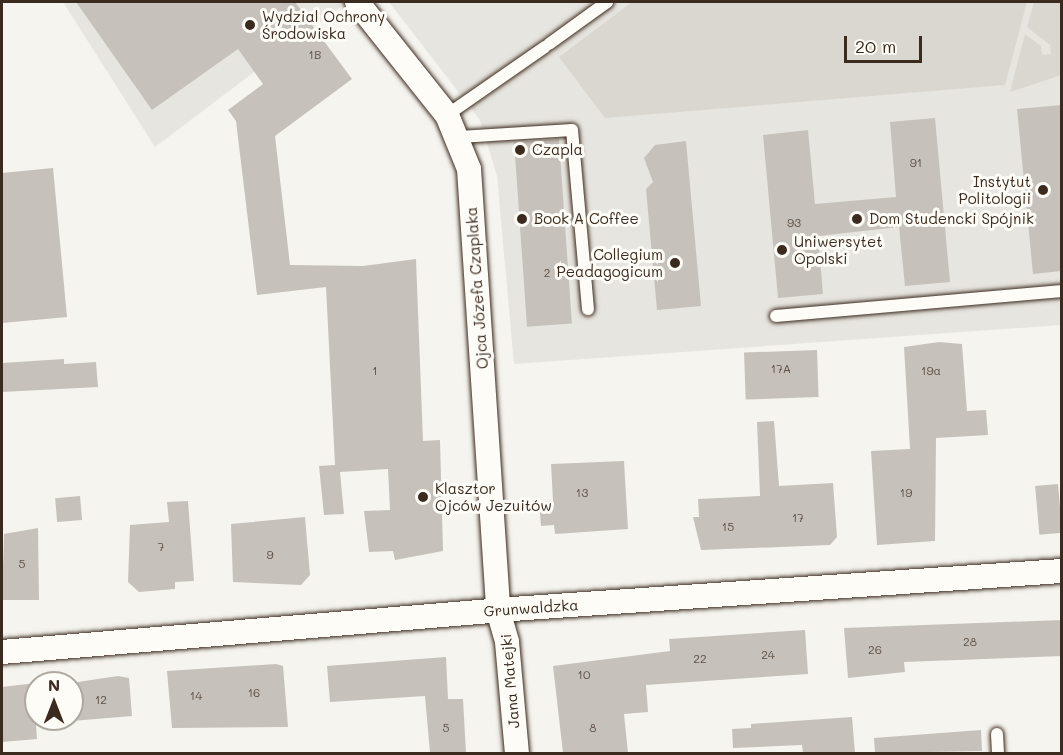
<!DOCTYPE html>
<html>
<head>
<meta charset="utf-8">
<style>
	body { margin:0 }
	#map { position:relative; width:1063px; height:755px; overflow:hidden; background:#f5f4ee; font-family:Mali,sans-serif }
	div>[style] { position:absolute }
	.built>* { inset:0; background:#e7e5df }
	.green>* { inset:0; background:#dad6d0 }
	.building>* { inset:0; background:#c7c1bb; transform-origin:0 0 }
	.roads { filter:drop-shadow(0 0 2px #3b2a1e) drop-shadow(0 0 2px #3b2a1e) }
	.lane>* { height:12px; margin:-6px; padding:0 6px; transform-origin:6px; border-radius:6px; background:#fdfcf7 }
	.street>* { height:24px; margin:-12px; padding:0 12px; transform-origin:12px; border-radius:12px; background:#fdfcf7 }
	.dots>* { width:16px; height:16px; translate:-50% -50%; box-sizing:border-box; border:3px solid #fdfcf7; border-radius:50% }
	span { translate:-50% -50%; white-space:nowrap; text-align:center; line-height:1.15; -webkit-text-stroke:6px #fdfcf7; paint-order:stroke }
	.number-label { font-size:12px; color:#5e5045 }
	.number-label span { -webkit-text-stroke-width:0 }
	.poi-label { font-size:15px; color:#3b2a1e }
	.left { translate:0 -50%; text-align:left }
	.right { translate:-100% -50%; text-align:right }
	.street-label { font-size:15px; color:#3b2a1e }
	.frame { position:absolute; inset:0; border:3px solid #3b2a1e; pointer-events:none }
	.north { position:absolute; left:24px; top:671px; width:60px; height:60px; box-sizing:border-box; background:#fdfcf7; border:2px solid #afa8a0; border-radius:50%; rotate:0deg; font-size:16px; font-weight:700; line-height:24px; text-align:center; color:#3b2a1e }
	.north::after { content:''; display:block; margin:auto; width:21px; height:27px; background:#3b2a1e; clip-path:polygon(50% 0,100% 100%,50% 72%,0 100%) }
	.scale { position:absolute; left:844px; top:36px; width:78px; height:27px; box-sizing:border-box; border:3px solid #3b2a1e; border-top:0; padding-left:8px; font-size:18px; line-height:21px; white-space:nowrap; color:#3b2a1e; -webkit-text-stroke:4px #fdfcf7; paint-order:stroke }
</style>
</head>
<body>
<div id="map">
	<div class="built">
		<i style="clip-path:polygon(63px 2px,347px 2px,155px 147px)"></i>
		<i style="clip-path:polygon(389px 2px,1061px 2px,1061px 325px,514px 364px,497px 176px,480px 120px)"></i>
	</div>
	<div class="green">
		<i style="clip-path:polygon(632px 2px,1027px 2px,1005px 85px,605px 118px,559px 57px)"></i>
		<i style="clip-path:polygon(1034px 2px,1061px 2px,1061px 75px,1010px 92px,1025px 34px,1041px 46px,1042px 55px,1051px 54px,1050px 45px,1027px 27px)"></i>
	</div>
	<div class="building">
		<i style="clip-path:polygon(76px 2px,295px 2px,352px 79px,275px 136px,290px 265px,363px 266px,416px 259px,423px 441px,440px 440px,443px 551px,395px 560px,393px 551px,369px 552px,364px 511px,390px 510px,388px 469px,340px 472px,344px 514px,324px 515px,319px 466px,335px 465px,326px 287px,257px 295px,236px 121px,228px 110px,263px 84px,238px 49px,152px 110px)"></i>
		<i style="clip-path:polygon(1062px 105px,1062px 271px,1033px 274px,1017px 109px)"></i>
		<i style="clip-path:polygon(935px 118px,950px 282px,905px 286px,899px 227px,818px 236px,823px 294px,778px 298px,763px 135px,808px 130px,815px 204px,896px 197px,890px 122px)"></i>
		<i style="left:559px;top:139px;width:185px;height:45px;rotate:86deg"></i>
		<i style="clip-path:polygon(686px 141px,701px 306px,657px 310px,646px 189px,653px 182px,644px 158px,655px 145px)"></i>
		<i style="clip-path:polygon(53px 168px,67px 317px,2px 323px,2px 173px)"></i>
		<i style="clip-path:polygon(939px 342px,962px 344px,967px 411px,986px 410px,988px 435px,936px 438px,935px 541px,877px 545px,871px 451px,910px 449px,904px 347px)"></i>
		<i style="left:817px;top:350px;width:47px;height:73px;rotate:88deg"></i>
		<i style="clip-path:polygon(64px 359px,64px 364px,96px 362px,98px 387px,2px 392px,2px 363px)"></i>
		<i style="clip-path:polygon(774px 421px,779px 486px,833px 483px,837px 537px,830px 545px,701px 550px,693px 517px,699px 517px,698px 499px,760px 496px,757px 422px)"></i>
		<i style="clip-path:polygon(624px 461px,628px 529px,555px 534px,554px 525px,541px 526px,539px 502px,553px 501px,551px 464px)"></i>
		<i style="left:1058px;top:484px;width:49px;height:23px;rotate:85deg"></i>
		<i style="left:80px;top:496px;width:24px;height:25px;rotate:85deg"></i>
		<i style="clip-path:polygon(188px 501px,194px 581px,175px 582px,175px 589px,139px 592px,128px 582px,130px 525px,169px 522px,167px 502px)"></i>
		<i style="clip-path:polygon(305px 517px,310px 575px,301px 585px,233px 582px,231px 524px)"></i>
		<i style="clip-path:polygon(38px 528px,39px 600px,2px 600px,4px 534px)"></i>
		<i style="clip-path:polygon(1062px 620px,1062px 656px,904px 662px,905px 672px,848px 678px,844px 628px)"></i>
		<i style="clip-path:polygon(805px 630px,808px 674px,646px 685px,648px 712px,624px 714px,628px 753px,563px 753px,553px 666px,670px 651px,669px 639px)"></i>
		<i style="clip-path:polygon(446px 657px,448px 699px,463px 699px,466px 753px,430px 753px,425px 696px,330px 702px,327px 666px)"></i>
		<i style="clip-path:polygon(276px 664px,283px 666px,288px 727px,172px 728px,167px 671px)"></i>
		<i style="clip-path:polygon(118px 676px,129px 678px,132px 716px,36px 724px,37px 739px,2px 742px,2px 687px,36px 683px,36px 719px,72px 719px,71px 683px)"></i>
		<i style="clip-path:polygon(852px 717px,855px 753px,803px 753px,802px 745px,733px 748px,732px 729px,751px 728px,751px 724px)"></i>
		<i style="clip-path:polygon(981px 730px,982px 751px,875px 753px,874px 738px)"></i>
	</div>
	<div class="roads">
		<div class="lane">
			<i style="left:549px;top:44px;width:72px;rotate:-35.9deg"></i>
			<i style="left:447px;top:115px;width:119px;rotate:-34.8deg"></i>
			<i style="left:459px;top:137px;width:113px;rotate:-3.5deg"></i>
			<i style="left:572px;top:130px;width:180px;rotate:84.9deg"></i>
			<i style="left:776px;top:316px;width:287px;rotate:-5deg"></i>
			<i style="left:997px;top:734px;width:20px;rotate:87deg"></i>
		</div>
		<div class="street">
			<i style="left:357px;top:2px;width:144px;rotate:51.5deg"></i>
			<i style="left:447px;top:115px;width:58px;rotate:67.8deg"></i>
			<i style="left:469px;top:169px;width:442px;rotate:86.2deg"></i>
			<i style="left:498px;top:610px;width:33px;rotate:74deg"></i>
			<i style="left:507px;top:642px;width:112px;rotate:84.9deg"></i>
			<i style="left:2px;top:652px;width:498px;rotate:-4.8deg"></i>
			<i style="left:498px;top:610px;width:565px;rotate:-3.96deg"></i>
		</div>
	</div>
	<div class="dots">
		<i style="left:250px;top:25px;background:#3b2a1e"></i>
		<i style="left:520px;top:150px;background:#3b2a1e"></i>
		<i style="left:1043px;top:190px;background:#3b2a1e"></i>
		<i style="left:522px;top:219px;background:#3b2a1e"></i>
		<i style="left:857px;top:219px;background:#3b2a1e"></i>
		<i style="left:782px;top:250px;background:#3b2a1e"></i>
		<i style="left:675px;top:263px;background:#3b2a1e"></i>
		<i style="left:423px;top:497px;background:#3b2a1e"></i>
	</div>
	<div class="number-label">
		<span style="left:315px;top:55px">1B</span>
		<span style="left:916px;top:163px">91</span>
		<span style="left:794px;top:223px">93</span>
		<span style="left:547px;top:273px">2</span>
		<span style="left:781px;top:369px">17A</span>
		<span style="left:375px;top:371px">1</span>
		<span style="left:931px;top:371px">19a</span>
		<span style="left:582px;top:493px">13</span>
		<span style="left:906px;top:493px">19</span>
		<span style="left:798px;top:518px">17</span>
		<span style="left:728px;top:527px">15</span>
		<span style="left:161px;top:547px">7</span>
		<span style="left:270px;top:555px">9</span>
		<span style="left:22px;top:564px">5</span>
		<span style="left:970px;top:642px">28</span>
		<span style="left:875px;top:650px">26</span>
		<span style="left:768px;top:655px">24</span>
		<span style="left:700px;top:659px">22</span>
		<span style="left:584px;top:675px">10</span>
		<span style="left:254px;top:693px">16</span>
		<span style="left:196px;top:696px">14</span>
		<span style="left:101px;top:700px">12</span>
		<span style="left:446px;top:728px">5</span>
		<span style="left:593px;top:728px">8</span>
	</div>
	<div class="poi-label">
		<span class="left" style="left:262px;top:25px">Wydzial Ochrony<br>Środowiska</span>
		<span class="left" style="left:532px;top:150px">Czapla</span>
		<span class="right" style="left:1031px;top:190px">Instytut<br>Politologii</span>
		<span class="left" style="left:534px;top:219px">Book A Coffee</span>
		<span class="left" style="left:869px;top:219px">Dom Studencki Spójnik</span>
		<span class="left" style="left:794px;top:250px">Uniwersytet<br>Opolski</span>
		<span class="right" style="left:663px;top:263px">Collegium<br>Peadagogicum</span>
		<span class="left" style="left:435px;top:497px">Klasztor<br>Ojców Jezuitów</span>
	</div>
	<div class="street-label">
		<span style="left:477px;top:288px;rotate:-94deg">Ojca Józefa Czaplaka</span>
		<span style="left:531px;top:608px;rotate:-4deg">Grunwaldzka</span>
		<span style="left:510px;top:681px;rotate:-95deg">Jana Matejki</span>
	</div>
	<div class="frame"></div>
	<div class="north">N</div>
	<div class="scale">20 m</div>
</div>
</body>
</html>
